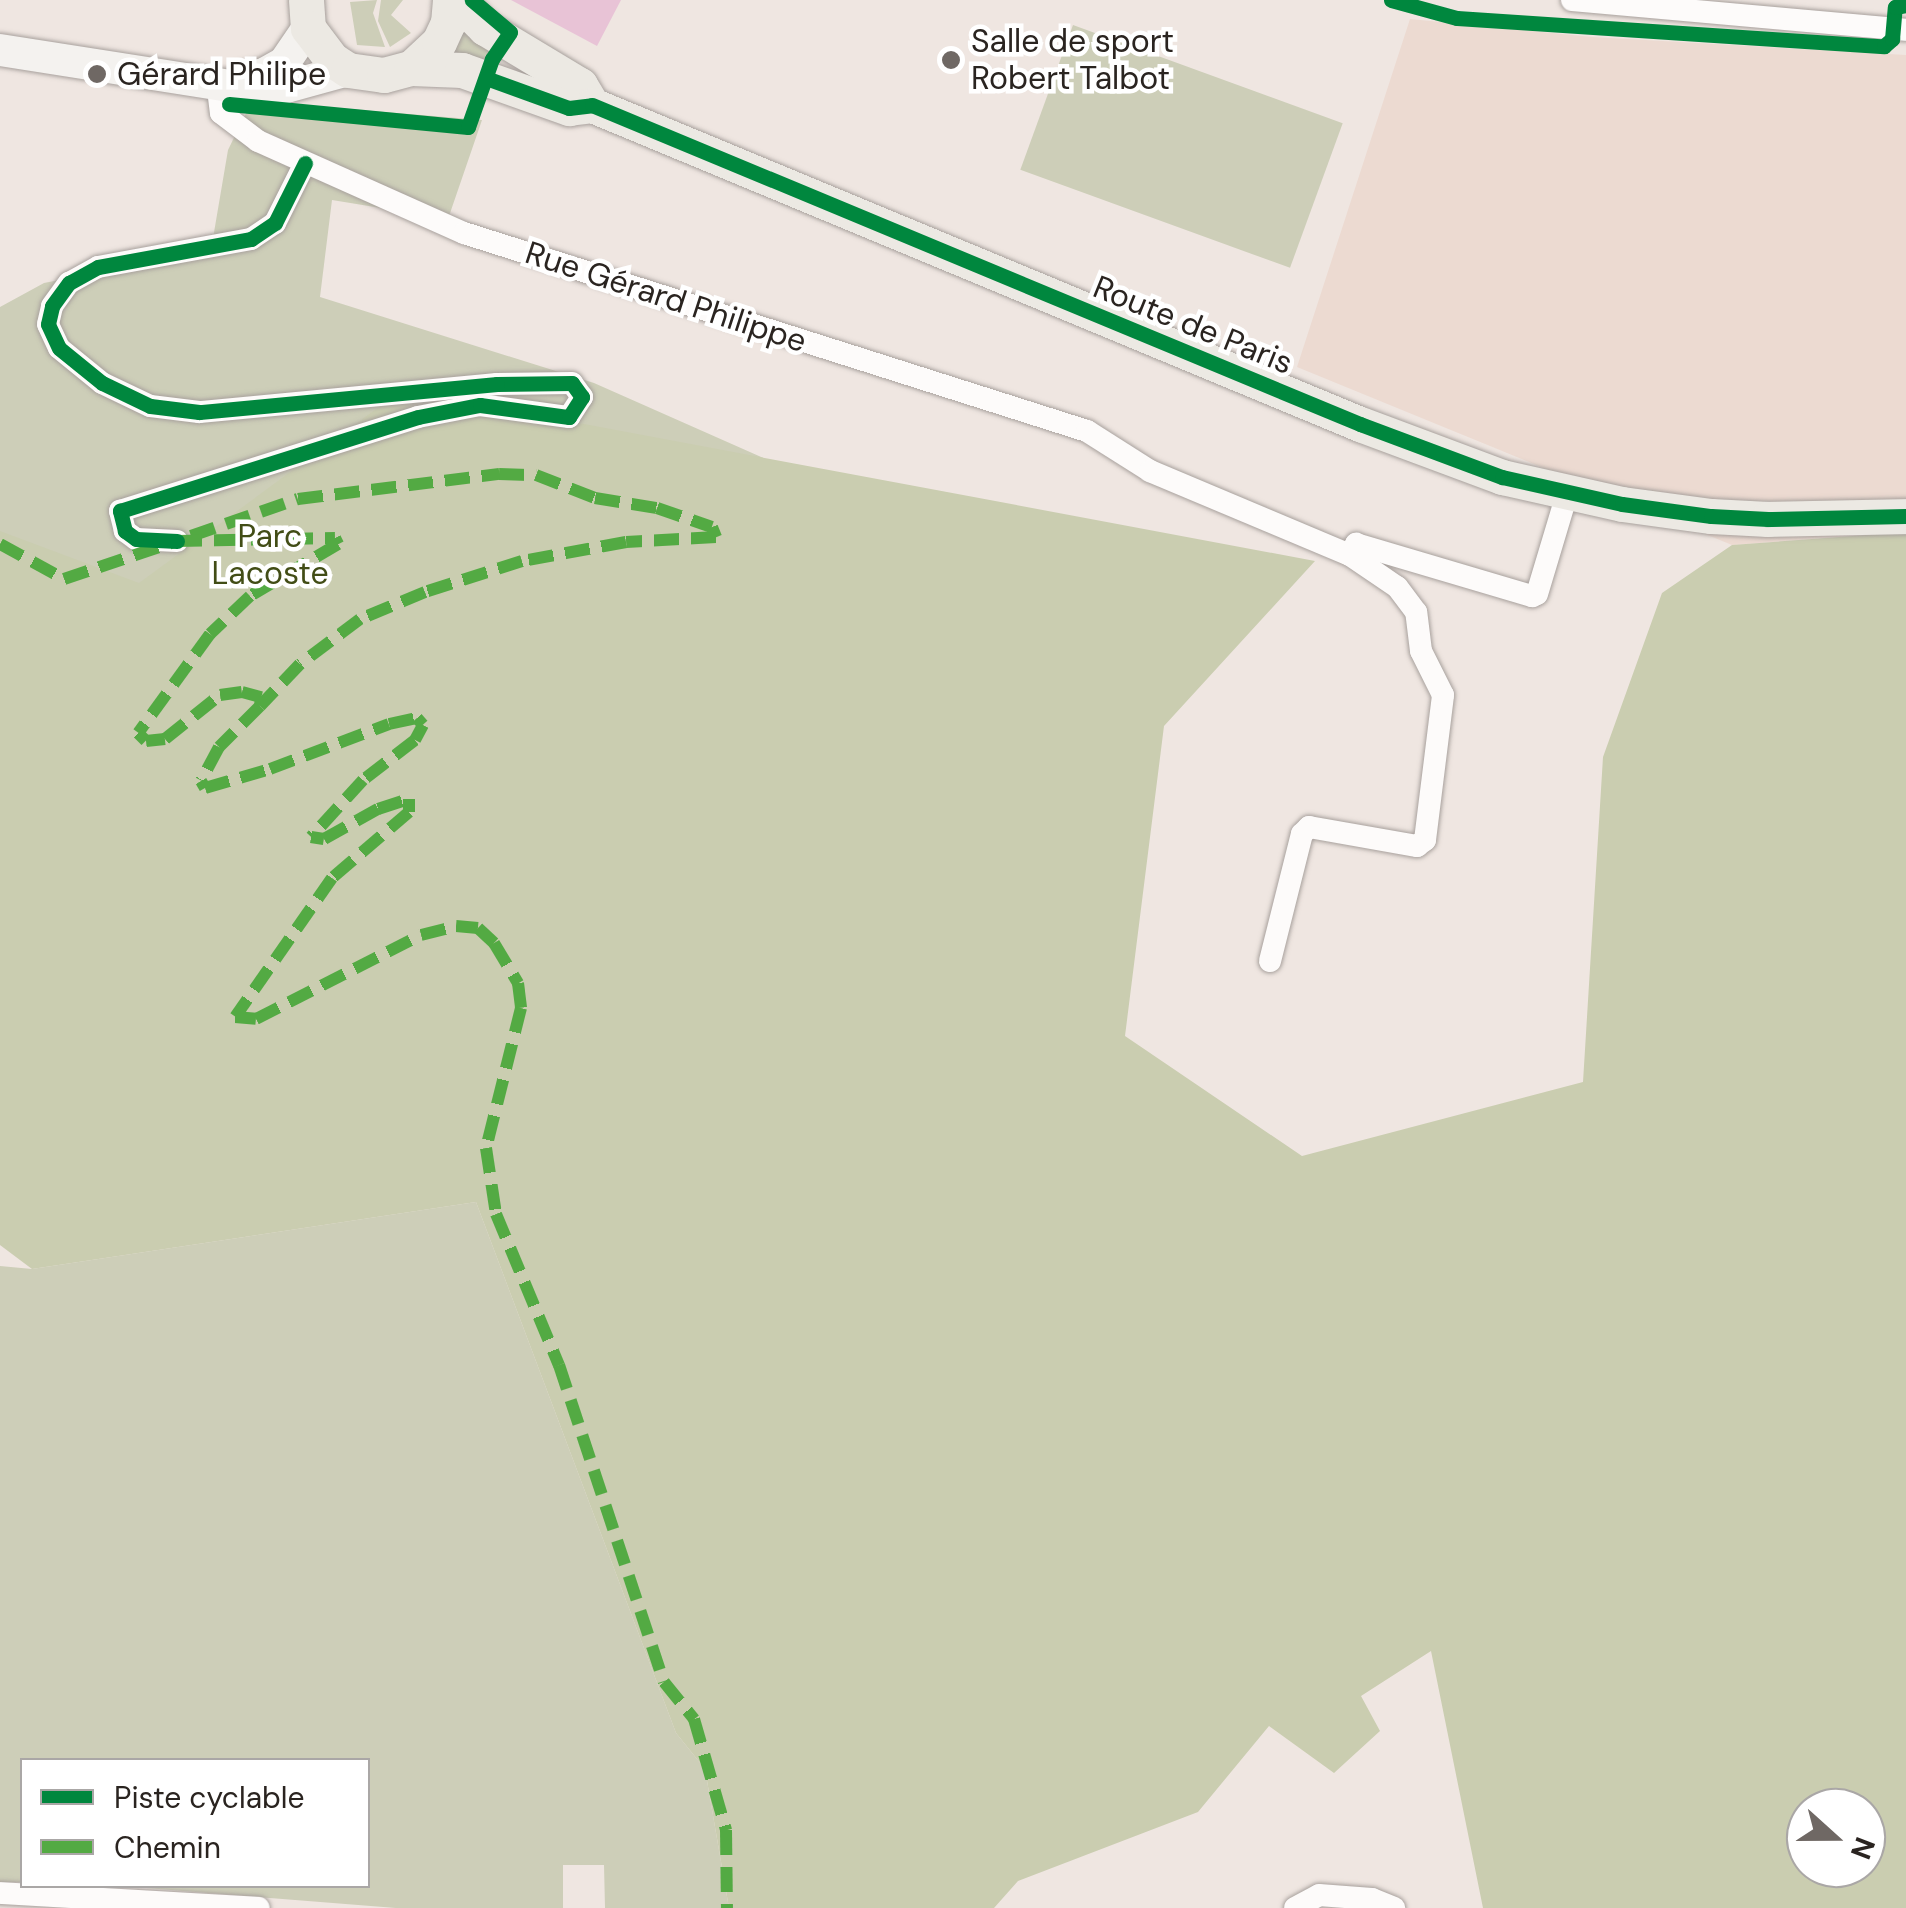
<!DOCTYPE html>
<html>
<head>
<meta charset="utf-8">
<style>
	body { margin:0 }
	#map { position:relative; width:1906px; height:1908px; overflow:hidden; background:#efe6e1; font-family:"DM Sans",sans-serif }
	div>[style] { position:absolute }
	.built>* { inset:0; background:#ecdad1 }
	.green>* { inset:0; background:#cdceb8; transform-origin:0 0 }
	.forest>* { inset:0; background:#cacdb0 }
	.water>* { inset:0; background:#e8c3d6 }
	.roads { filter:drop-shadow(0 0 2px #a8a19d) drop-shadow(0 0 2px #a8a19d) }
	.street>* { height:22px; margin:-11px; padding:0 11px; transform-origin:11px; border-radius:11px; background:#fdfbfa }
	.secondary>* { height:32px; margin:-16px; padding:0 16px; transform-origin:16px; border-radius:16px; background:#f4f2ef }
	.primary>* { height:35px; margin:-17.5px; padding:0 17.5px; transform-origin:17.5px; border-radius:17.5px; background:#ece9e3 }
	.quiet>* { height:12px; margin-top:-6px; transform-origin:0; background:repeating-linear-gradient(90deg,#53aa43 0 25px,transparent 0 37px) }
	.cycleway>* { height:15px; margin:-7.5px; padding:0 7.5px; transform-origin:7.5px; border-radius:7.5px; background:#00873e }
	.dots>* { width:28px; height:28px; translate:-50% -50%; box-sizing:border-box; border:5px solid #fff; border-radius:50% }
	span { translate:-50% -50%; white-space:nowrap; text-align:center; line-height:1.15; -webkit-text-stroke:9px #fff; paint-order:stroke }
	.poi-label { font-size:32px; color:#2a2420 }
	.left { translate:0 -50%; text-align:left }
	.street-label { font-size:32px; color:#2a2420 }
	.park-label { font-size:32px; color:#424d16 }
	.legend { position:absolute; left:20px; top:1758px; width:350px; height:130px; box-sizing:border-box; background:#fff; border:2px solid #aaa7a6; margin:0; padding:12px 18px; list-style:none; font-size:30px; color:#2a2420 }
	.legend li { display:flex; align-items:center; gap:20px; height:50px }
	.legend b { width:50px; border:2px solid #aaa7a6 }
	.north { position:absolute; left:1786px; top:1788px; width:100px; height:100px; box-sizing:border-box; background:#fff; border:2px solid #aaa7a6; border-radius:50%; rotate:111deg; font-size:28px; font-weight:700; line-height:40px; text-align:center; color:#2a2420 }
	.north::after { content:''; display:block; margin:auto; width:35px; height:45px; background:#6f6864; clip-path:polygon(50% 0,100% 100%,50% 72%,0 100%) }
</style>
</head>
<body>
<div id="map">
	<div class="built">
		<i style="clip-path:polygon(1410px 19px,1593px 37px,1906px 55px,1906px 532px,1732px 545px,1297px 367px)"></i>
	</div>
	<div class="green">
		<i style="clip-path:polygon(377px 0,373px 13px,385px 47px,357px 45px,350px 2px)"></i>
		<i style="clip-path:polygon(381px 0,403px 0,391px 15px,411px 33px,390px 47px,378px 21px)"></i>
		<i style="clip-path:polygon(462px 21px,494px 45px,483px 67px,442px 60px)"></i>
		<i style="left:1073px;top:25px;width:287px;height:154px;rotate:20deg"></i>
		<i style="clip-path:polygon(252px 101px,482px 120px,448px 219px,332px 200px,320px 297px,594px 383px,813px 480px,0 655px,0 307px,44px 283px,211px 250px,228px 150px)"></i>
		<i style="clip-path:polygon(476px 1202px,676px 1733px,705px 1769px,729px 1908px,605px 1908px,604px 1865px,563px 1865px,563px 1908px,396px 1908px,121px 1886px,368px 1886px,368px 1760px,22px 1760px,22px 1882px,0 1882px,0 1266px,32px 1269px)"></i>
	</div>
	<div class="forest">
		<i style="clip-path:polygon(evenodd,402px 390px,1315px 561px,1164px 726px,1125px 1036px,1302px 1156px,1583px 1082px,1603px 757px,1662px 593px,1732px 545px,1906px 532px,1906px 1908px,1483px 1908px,1431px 1651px,1361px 1696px,1380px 1731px,1334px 1773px,1269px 1726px,1198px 1812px,1018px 1881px,994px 1908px,729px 1908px,705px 1769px,676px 1733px,476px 1202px,32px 1269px,0 1245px,0 531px,139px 583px,402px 390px,1806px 1808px,1866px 1808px,1866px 1868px,1806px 1868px,1806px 1808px)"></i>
	</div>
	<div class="water">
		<i style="clip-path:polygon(511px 0,621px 0,597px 46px)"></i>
	</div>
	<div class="roads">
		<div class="street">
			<i style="left:1572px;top:0;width:335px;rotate:5.1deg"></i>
			<i style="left:217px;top:81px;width:32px;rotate:83deg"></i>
			<i style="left:221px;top:113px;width:46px;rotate:37.1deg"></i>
			<i style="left:258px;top:141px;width:226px;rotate:24.1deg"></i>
			<i style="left:464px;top:233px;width:654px;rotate:17.63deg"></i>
			<i style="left:1087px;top:431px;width:75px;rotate:32.4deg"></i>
			<i style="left:1150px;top:471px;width:217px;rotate:22.8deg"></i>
			<i style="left:177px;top:541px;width:41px;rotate:-177.2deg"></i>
			<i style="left:136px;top:539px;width:14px;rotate:-144deg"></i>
			<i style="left:125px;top:531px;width:21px;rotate:-104deg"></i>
			<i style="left:120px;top:511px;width:312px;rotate:-17.5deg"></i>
			<i style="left:418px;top:417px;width:63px;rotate:-11deg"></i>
			<i style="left:480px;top:405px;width:90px;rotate:7.7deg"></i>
			<i style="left:569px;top:417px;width:24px;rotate:-57deg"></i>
			<i style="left:582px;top:397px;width:17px;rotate:-126deg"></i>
			<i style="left:572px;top:383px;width:75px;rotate:179.2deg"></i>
			<i style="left:497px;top:384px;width:299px;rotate:174.6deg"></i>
			<i style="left:199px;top:412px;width:49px;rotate:-173deg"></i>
			<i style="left:150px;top:406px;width:53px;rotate:-154.4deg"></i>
			<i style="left:102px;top:383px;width:55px;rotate:-140.9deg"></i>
			<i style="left:59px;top:348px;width:26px;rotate:-115deg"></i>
			<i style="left:48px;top:324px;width:18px;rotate:-77deg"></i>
			<i style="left:52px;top:306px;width:29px;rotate:-54deg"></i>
			<i style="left:69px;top:283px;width:33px;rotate:-29deg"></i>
			<i style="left:98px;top:267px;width:156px;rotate:-10.4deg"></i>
			<i style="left:251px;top:239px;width:29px;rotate:-34deg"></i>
			<i style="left:275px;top:223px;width:67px;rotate:-63.4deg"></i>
			<i style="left:1270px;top:961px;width:131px;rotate:-75.9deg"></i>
			<i style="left:1302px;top:834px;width:10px;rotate:-45deg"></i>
			<i style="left:1309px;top:827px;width:110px;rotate:10deg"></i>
			<i style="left:1417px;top:846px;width:10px;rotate:-37deg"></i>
			<i style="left:1425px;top:840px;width:146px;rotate:-82.9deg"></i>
			<i style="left:1443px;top:695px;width:49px;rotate:-116.6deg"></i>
			<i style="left:1421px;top:651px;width:39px;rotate:-97deg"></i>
			<i style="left:1416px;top:612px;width:31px;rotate:-127deg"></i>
			<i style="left:1397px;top:587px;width:57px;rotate:-145.8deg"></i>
			<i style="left:1350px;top:555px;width:13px;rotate:-61deg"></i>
			<i style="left:1356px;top:544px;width:184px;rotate:16.5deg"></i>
			<i style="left:1532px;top:596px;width:5px;rotate:-22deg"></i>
			<i style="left:1537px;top:594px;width:104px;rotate:-73.3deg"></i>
			<i style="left:0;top:1893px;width:259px;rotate:3.3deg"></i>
			<i style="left:1295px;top:1908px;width:27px;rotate:-28deg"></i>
			<i style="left:1319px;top:1895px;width:53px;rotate:4.3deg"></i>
			<i style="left:1372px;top:1899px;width:24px;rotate:22deg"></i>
		</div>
		<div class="secondary">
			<i style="left:0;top:50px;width:251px;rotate:8.9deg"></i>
			<i style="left:248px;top:89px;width:38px;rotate:-3deg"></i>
			<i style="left:286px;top:87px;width:64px;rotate:-15.3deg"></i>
			<i style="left:242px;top:78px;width:22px;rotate:-10deg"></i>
			<i style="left:264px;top:74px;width:23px;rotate:-29deg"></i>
			<i style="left:284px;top:63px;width:42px;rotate:-55.6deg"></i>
		</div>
		<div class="primary">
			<i style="left:306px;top:0;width:28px;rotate:86deg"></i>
			<i style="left:308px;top:28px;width:39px;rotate:53deg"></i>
			<i style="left:331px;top:59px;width:20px;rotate:33deg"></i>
			<i style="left:348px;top:70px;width:36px;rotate:8deg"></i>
			<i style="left:384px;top:75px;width:28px;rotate:-15deg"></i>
			<i style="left:411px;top:68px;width:38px;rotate:-43deg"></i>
			<i style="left:439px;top:42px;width:21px;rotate:-65deg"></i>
			<i style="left:448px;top:23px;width:23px;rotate:-85deg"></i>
			<i style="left:457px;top:0;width:40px;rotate:45deg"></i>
			<i style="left:485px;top:28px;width:111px;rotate:31deg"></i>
			<i style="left:580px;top:85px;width:23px;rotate:59deg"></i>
			<i style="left:411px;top:68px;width:51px;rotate:2.2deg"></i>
			<i style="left:462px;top:70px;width:114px;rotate:19.6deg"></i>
			<i style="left:569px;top:108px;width:23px;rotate:-7deg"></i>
			<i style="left:592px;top:105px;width:832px;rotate:22.56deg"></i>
			<i style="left:1360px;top:424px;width:152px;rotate:20.5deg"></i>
			<i style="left:1502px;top:477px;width:123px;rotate:12.7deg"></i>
			<i style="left:1622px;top:504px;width:90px;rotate:7.7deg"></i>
			<i style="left:1711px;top:516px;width:57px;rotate:3deg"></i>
			<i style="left:1768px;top:519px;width:138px;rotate:-1.2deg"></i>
		</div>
	</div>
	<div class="quiet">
		<i style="left:191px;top:536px;width:113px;rotate:-19.1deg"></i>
		<i style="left:298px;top:499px;width:203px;rotate:-7.1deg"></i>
		<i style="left:499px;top:474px;width:37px;rotate:2deg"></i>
		<i style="left:536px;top:475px;width:63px;rotate:21.3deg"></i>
		<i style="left:595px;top:498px;width:63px;rotate:9.2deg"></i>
		<i style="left:657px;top:508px;width:58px;rotate:19.1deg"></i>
		<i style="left:712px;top:527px;width:11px;rotate:68deg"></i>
		<i style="left:716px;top:537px;width:90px;rotate:176.8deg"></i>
		<i style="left:626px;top:542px;width:106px;rotate:169.6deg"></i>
		<i style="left:522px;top:561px;width:102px;rotate:162.3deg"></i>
		<i style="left:425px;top:592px;width:70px;rotate:157.4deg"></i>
		<i style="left:360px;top:619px;width:75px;rotate:143.1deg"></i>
		<i style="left:300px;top:664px;width:58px;rotate:133.6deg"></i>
		<i style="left:0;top:544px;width:73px;rotate:28.7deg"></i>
		<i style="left:64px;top:579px;width:119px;rotate:-18.6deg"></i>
		<i style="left:177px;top:541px;width:158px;rotate:-1.1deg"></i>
		<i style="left:335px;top:538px;width:7px;rotate:63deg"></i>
		<i style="left:338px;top:544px;width:102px;rotate:149.4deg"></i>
		<i style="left:250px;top:596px;width:55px;rotate:136.5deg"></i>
		<i style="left:210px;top:634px;width:122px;rotate:126deg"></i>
		<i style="left:138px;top:733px;width:11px;rotate:45deg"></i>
		<i style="left:146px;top:741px;width:19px;rotate:-6deg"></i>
		<i style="left:165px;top:739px;width:70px;rotate:-38.7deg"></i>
		<i style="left:220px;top:695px;width:22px;rotate:-8deg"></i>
		<i style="left:242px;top:692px;width:20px;rotate:15deg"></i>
		<i style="left:261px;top:697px;width:9px;rotate:96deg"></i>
		<i style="left:260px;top:706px;width:58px;rotate:135deg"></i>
		<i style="left:219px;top:747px;width:38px;rotate:118deg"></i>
		<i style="left:201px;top:781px;width:8px;rotate:60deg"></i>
		<i style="left:205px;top:788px;width:68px;rotate:-16.3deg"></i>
		<i style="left:270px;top:769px;width:127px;rotate:-20.7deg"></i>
		<i style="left:389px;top:724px;width:29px;rotate:-12deg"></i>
		<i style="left:417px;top:718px;width:9px;rotate:49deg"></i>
		<i style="left:423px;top:725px;width:17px;rotate:118deg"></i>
		<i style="left:415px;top:740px;width:66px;rotate:142.4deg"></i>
		<i style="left:363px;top:780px;width:77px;rotate:132.4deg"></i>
		<i style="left:311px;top:837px;width:13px;rotate:9deg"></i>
		<i style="left:324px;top:839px;width:62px;rotate:-29.1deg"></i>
		<i style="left:378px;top:809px;width:33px;rotate:-18deg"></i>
		<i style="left:409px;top:799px;width:13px;rotate:90deg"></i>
		<i style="left:409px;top:812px;width:101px;rotate:139.4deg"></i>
		<i style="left:332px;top:878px;width:169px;rotate:124.9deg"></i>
		<i style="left:235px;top:1017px;width:21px;rotate:5deg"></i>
		<i style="left:256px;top:1019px;width:185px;rotate:-27deg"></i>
		<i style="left:421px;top:935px;width:36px;rotate:-14deg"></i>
		<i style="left:456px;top:926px;width:22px;rotate:5deg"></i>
		<i style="left:478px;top:928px;width:22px;rotate:43deg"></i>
		<i style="left:494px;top:943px;width:47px;rotate:59deg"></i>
		<i style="left:518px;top:983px;width:25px;rotate:83deg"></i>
		<i style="left:521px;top:1008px;width:144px;rotate:104deg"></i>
		<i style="left:486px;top:1148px;width:67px;rotate:81.4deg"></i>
		<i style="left:496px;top:1214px;width:164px;rotate:67.4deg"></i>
		<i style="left:559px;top:1365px;width:334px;rotate:71.7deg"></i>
		<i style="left:664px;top:1682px;width:48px;rotate:51deg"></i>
		<i style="left:694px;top:1719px;width:116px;rotate:73.9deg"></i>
		<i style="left:726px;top:1830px;width:78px;rotate:89.3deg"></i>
	</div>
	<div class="cycleway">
		<i style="left:1391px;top:0;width:68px;rotate:15.3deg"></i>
		<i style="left:1457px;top:18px;width:428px;rotate:3.8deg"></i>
		<i style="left:1884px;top:46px;width:11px;rotate:-41deg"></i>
		<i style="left:1892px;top:39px;width:32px;rotate:-85deg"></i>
		<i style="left:1895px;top:7px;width:11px;rotate:-10deg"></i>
		<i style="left:486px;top:78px;width:88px;rotate:19.9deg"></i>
		<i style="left:569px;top:108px;width:23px;rotate:-7deg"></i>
		<i style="left:592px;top:105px;width:832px;rotate:22.56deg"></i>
		<i style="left:1360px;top:424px;width:152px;rotate:20.5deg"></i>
		<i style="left:1502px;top:477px;width:123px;rotate:12.7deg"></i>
		<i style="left:1622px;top:504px;width:90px;rotate:7.7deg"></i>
		<i style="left:1711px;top:516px;width:57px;rotate:3deg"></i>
		<i style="left:1768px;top:519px;width:138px;rotate:-1.2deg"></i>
		<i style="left:229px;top:104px;width:240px;rotate:5.5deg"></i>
		<i style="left:468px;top:127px;width:72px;rotate:-70.6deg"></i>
		<i style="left:492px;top:59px;width:32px;rotate:-56deg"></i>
		<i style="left:510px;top:32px;width:50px;rotate:-139.9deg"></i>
		<i style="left:177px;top:541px;width:41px;rotate:-177.2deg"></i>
		<i style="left:136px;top:539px;width:14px;rotate:-144deg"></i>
		<i style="left:125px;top:531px;width:21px;rotate:-104deg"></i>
		<i style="left:120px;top:511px;width:312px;rotate:-17.5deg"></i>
		<i style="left:418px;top:417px;width:63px;rotate:-11deg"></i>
		<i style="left:480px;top:405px;width:90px;rotate:7.7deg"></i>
		<i style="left:569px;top:417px;width:24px;rotate:-57deg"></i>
		<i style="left:582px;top:397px;width:17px;rotate:-126deg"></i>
		<i style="left:572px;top:383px;width:75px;rotate:179.2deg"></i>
		<i style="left:497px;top:384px;width:299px;rotate:174.6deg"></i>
		<i style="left:199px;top:412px;width:49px;rotate:-173deg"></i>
		<i style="left:150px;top:406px;width:53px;rotate:-154.4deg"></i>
		<i style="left:102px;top:383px;width:55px;rotate:-140.9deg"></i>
		<i style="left:59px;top:348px;width:26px;rotate:-115deg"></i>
		<i style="left:48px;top:324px;width:18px;rotate:-77deg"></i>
		<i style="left:52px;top:306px;width:29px;rotate:-54deg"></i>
		<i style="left:69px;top:283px;width:33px;rotate:-29deg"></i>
		<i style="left:98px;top:267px;width:156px;rotate:-10.4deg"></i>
		<i style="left:251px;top:239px;width:29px;rotate:-34deg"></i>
		<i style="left:275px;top:223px;width:67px;rotate:-63.4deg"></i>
	</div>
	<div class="dots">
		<i style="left:951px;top:60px;background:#6f6864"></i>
		<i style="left:97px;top:74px;background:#6f6864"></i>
	</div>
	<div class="poi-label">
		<span class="left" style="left:971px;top:60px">Salle de sport<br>Robert Talbot</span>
		<span class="left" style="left:117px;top:74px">Gérard Philipe</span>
	</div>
	<div class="street-label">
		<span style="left:666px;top:297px;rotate:18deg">Rue Gérard Philippe</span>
		<span style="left:1193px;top:325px;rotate:22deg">Route de Paris</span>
	</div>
	<div class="park-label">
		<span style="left:270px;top:555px">Parc<br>Lacoste</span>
	</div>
	<ul class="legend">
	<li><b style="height:12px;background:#00873e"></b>Piste cyclable</li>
	<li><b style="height:12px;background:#53aa43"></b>Chemin</li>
	</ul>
	<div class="north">N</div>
</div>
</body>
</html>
